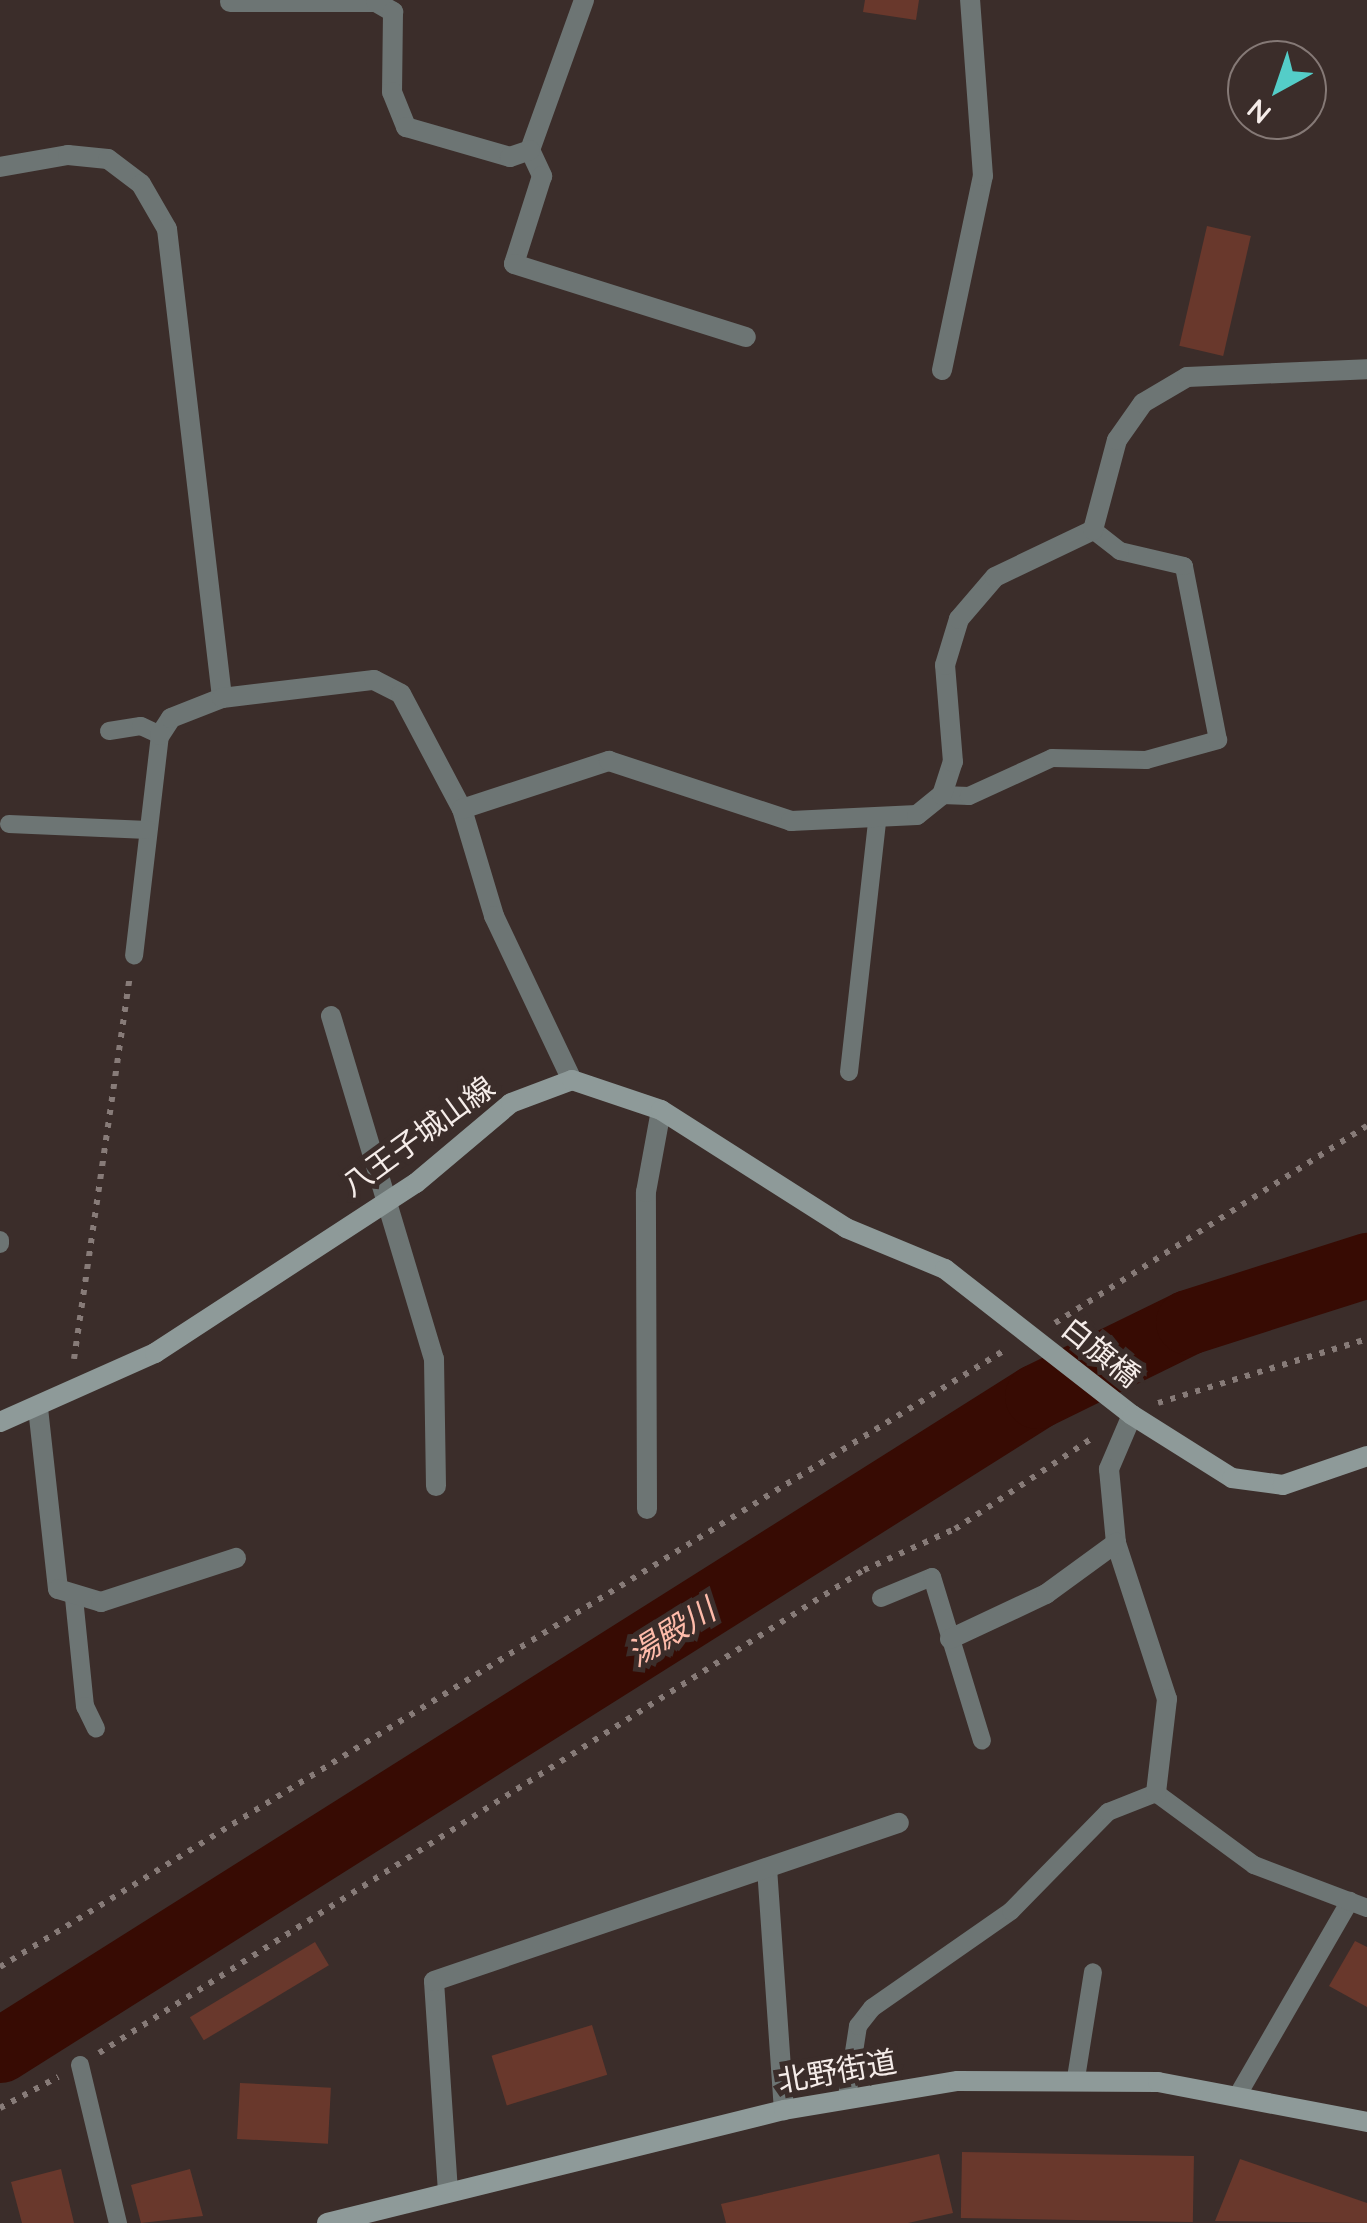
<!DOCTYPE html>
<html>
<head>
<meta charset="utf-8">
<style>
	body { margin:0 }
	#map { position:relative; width:1367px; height:2223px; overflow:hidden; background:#3b2d2a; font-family:Quicksand,"Noto Sans JP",sans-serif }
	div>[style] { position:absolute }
	.river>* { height:65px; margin:-32.5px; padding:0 32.5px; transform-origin:32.5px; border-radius:32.5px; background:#370b03 }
	.building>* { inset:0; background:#69382c; transform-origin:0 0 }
	.path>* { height:6px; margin-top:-3px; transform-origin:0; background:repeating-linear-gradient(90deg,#877b78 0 5px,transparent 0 13px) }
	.service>* { height:18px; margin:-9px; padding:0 9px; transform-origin:9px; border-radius:9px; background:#6d7574 }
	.minor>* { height:20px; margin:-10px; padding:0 10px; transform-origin:10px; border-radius:10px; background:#6d7574 }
	.secondary>* { height:20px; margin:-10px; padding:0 10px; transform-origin:10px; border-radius:10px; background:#8e9a99 }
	span { translate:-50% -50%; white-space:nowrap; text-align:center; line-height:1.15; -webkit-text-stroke:10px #3b2d2a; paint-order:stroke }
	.street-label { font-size:30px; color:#f5ece9 }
	.water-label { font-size:32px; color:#febbaa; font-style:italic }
	.north { position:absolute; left:1227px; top:40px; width:100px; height:100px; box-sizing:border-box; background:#3b2d2a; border:2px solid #857976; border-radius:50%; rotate:220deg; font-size:28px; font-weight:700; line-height:40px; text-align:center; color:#f5ece9 }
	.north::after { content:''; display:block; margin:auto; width:35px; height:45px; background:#54cdc8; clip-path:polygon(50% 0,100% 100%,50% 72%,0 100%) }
</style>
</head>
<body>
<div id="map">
	<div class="river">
		<i style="left:0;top:2050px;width:1226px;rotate:-32.24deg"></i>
		<i style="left:1037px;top:1396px;width:168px;rotate:-26.1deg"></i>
		<i style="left:1188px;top:1322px;width:188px;rotate:-17.7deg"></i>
	</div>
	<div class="building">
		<i style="clip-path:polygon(865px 0,919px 0,916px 20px,863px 12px)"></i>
		<i style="left:1207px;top:226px;width:45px;height:123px;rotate:13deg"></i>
		<i style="clip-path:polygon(1355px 1941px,1367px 1947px,1367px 2007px,1329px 1986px)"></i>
		<i style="left:315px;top:1942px;width:27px;height:146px;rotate:59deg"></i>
		<i style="left:592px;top:2025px;width:52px;height:105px;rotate:73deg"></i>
		<i style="left:240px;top:2083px;width:91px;height:56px;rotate:3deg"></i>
		<i style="left:962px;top:2152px;width:232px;height:66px;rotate:1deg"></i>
		<i style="clip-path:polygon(939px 2154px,953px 2213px,908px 2223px,726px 2223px,721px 2204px)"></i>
		<i style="clip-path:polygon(1240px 2159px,1367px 2203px,1367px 2223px,1215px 2221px)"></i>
		<i style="clip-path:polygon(61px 2169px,74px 2223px,22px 2223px,11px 2182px)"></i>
		<i style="clip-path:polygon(190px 2169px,203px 2216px,141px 2223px,131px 2185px)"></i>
	</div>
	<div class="path">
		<i style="left:1055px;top:1323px;width:369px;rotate:-32.3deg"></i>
		<i style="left:74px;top:1359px;width:387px;rotate:-81.7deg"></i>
		<i style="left:1158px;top:1403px;width:219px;rotate:-17deg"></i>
		<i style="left:0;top:1967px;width:1179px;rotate:-31.55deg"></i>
		<i style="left:99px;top:2053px;width:905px;rotate:-32.27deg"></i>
		<i style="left:864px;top:1570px;width:100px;rotate:-24.3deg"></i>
		<i style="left:955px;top:1529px;width:167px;rotate:-33.5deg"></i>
		<i style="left:0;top:2108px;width:66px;rotate:-28.1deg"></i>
	</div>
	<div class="service">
		<i style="left:109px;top:731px;width:32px;rotate:-9deg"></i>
		<i style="left:141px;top:726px;width:21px;rotate:25deg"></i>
		<i style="left:160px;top:735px;width:222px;rotate:96.7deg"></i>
		<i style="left:942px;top:795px;width:27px;rotate:2deg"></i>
		<i style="left:969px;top:796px;width:91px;rotate:-24.6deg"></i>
		<i style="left:1052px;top:758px;width:94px;rotate:1.2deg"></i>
		<i style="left:1146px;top:760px;width:75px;rotate:-15.5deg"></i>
		<i style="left:1218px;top:740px;width:177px;rotate:-101.1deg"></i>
		<i style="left:1184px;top:566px;width:66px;rotate:-166.8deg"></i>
		<i style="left:1120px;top:551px;width:34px;rotate:-142deg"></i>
		<i style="left:9px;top:824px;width:139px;rotate:2.5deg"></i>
		<i style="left:849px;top:1072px;width:252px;rotate:-83.6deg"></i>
		<i style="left:0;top:1244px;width:4px;rotate:-90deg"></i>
		<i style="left:74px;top:1598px;width:109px;rotate:84.2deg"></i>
		<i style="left:85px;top:1706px;width:25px;rotate:64deg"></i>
		<i style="left:881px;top:1598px;width:55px;rotate:-22.4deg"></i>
		<i style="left:932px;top:1577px;width:171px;rotate:73deg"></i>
		<i style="left:80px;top:2065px;width:163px;rotate:76.5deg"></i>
		<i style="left:1076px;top:2078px;width:107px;rotate:-80.9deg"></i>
		<i style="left:1239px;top:2093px;width:222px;rotate:-60deg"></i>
		<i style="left:847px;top:2097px;width:72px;rotate:-81.2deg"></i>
		<i style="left:858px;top:2026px;width:23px;rotate:-52deg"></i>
		<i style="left:872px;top:2008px;width:169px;rotate:-34.9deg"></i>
		<i style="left:1011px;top:1911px;width:139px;rotate:-45.6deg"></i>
		<i style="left:1108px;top:1812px;width:52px;rotate:-21.6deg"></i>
		<i style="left:1156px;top:1793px;width:122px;rotate:36.3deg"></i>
		<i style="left:1254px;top:1865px;width:121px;rotate:20.8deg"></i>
	</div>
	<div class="minor">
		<i style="left:584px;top:0;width:159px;rotate:109.8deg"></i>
		<i style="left:530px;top:150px;width:29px;rotate:65deg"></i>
		<i style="left:542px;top:176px;width:92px;rotate:107.7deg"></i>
		<i style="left:514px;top:264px;width:243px;rotate:17.5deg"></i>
		<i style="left:230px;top:2px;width:146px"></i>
		<i style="left:376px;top:2px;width:20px;rotate:30deg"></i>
		<i style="left:393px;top:12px;width:80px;rotate:90.7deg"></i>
		<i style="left:392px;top:92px;width:38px;rotate:68deg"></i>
		<i style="left:406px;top:127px;width:108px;rotate:16.1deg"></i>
		<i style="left:510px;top:157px;width:21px;rotate:-19deg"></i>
		<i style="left:0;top:167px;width:69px;rotate:-10deg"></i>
		<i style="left:68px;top:155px;width:40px;rotate:5.7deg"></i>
		<i style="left:108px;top:159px;width:41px;rotate:37.1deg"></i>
		<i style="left:141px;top:184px;width:52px;rotate:60deg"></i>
		<i style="left:167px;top:229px;width:472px;rotate:83.3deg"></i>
		<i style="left:942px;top:370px;width:198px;rotate:-78.1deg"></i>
		<i style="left:983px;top:176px;width:176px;rotate:-94.2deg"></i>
		<i style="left:160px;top:735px;width:20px;rotate:-57deg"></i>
		<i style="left:171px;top:718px;width:55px;rotate:-21.4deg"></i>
		<i style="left:222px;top:698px;width:153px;rotate:-6.8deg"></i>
		<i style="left:374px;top:680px;width:30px;rotate:27deg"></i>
		<i style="left:401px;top:694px;width:130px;rotate:62.1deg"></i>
		<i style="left:462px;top:809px;width:112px;rotate:73.3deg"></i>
		<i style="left:494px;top:916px;width:182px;rotate:64.6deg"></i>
		<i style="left:462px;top:809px;width:155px;rotate:-18.1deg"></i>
		<i style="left:609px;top:761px;width:192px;rotate:18.2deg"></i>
		<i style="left:791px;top:821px;width:126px;rotate:-2.7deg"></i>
		<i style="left:917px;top:815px;width:32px;rotate:-39deg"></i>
		<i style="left:942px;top:795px;width:35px;rotate:-72deg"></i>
		<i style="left:953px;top:762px;width:97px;rotate:-94.7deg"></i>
		<i style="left:945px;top:665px;width:48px;rotate:-73.1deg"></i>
		<i style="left:959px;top:619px;width:55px;rotate:-49.4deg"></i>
		<i style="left:995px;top:577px;width:109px;rotate:-25.6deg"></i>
		<i style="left:1093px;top:530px;width:93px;rotate:-75.1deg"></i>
		<i style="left:1117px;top:440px;width:45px;rotate:-54.9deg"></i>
		<i style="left:1143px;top:403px;width:51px;rotate:-30.6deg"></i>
		<i style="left:1187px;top:377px;width:180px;rotate:-2.5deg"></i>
		<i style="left:331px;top:1016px;width:358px;rotate:73.3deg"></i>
		<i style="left:434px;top:1359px;width:127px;rotate:89.1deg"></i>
		<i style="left:38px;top:1408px;width:182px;rotate:83.7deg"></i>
		<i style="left:58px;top:1589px;width:45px;rotate:16.8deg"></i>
		<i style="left:101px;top:1602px;width:142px;rotate:-18.1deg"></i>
		<i style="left:1132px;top:1415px;width:59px;rotate:113.1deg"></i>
		<i style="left:1109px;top:1469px;width:74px;rotate:84.6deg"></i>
		<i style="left:1116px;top:1543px;width:164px;rotate:71.9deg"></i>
		<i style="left:1167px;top:1699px;width:95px;rotate:96.7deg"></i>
		<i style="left:647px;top:1509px;width:317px;rotate:-90.2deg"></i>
		<i style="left:646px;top:1192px;width:83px;rotate:-79.6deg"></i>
		<i style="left:950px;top:1639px;width:106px;rotate:-25.1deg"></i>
		<i style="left:1046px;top:1594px;width:87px;rotate:-36.1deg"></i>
		<i style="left:767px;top:1868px;width:243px;rotate:86deg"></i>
		<i style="left:448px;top:2192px;width:211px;rotate:-93.8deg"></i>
		<i style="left:434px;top:1981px;width:491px;rotate:-18.8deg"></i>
	</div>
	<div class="secondary">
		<i style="left:0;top:1422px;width:170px;rotate:-24deg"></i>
		<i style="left:155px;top:1353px;width:311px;rotate:-33.1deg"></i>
		<i style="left:416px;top:1183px;width:124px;rotate:-40.1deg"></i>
		<i style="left:511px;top:1103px;width:65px;rotate:-20.7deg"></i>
		<i style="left:572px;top:1080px;width:94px;rotate:18.6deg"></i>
		<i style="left:661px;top:1110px;width:219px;rotate:32.5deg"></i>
		<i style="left:846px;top:1228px;width:107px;rotate:22.5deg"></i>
		<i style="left:945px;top:1269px;width:237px;rotate:38deg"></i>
		<i style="left:1132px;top:1415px;width:118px;rotate:32.2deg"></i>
		<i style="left:1232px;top:1478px;width:51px;rotate:7.8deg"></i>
		<i style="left:1283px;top:1485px;width:89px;rotate:-19deg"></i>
		<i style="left:327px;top:2223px;width:471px;rotate:-13.9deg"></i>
		<i style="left:784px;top:2110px;width:176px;rotate:-9.5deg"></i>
		<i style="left:958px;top:2081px;width:200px;rotate:0.3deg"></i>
		<i style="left:1158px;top:2082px;width:213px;rotate:10.8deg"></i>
	</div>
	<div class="street-label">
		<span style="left:418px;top:1136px;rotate:-36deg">八王子城山線</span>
		<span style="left:1101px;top:1352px;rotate:39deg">白旗橋</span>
		<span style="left:837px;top:2071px;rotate:-10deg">北野街道</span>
	</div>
	<div class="water-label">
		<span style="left:671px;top:1632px;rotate:-32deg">湯殿川</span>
	</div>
	<div class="north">N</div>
</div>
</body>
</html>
